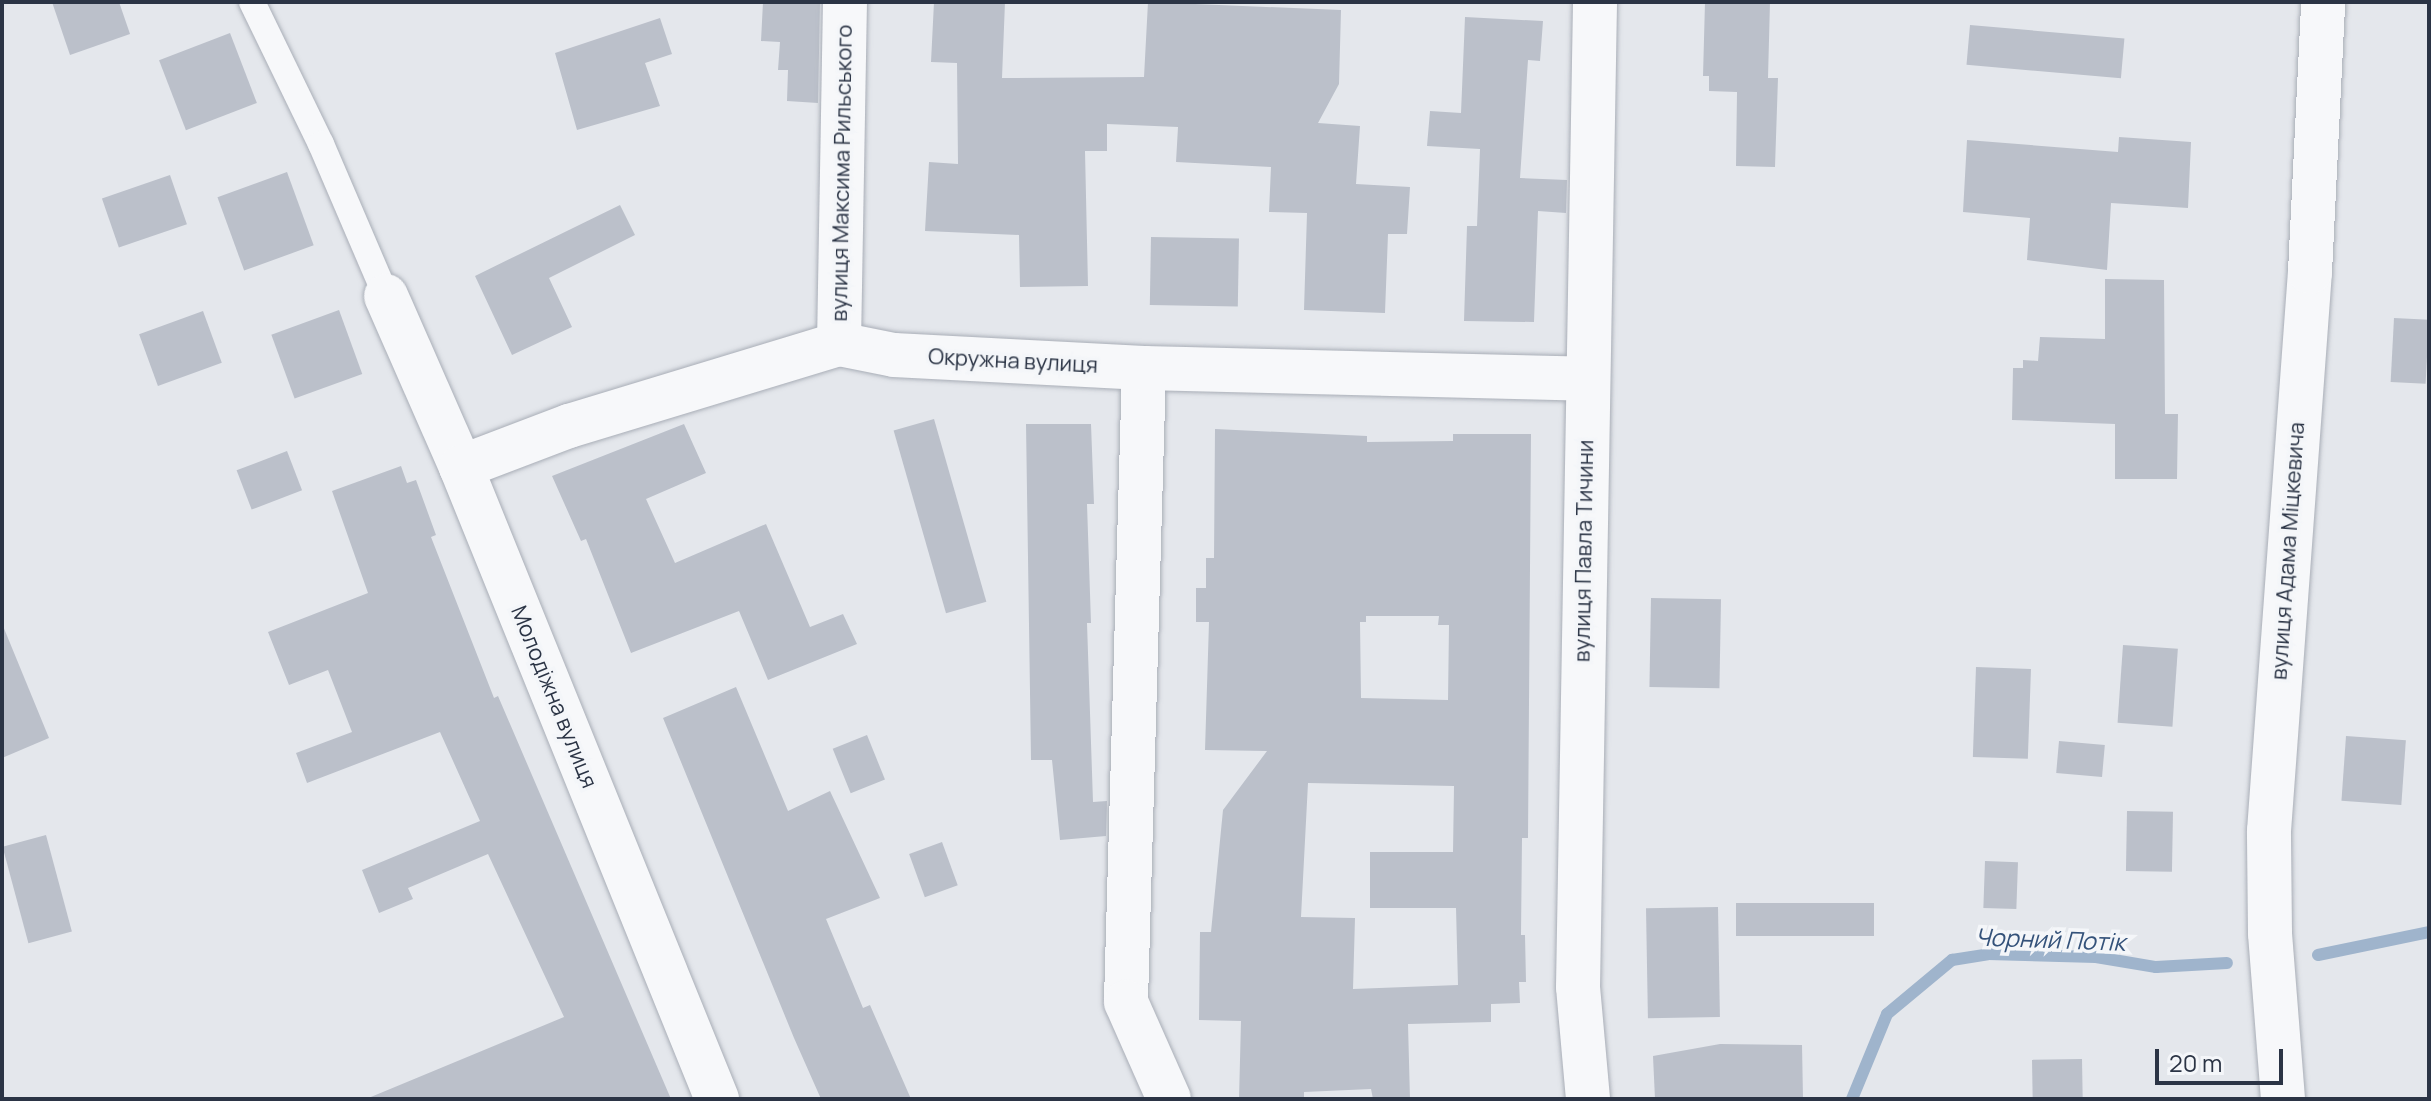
<!DOCTYPE html>
<html>
<head>
<meta charset="utf-8">
<style>
	body { margin:0 }
	#map { position:relative; width:2431px; height:1101px; overflow:hidden; background:#e4e7ec; font-family:Manrope,sans-serif }
	div>[style] { position:absolute }
	.stream>* { height:12px; margin:-6px; padding:0 6px; transform-origin:6px; border-radius:6px; background:#9fb4cc }
	.building>* { inset:0; background:#bbc0ca; transform-origin:0 0 }
	.roads { filter:drop-shadow(0 0 2px #a9aeb7) drop-shadow(0 0 2px #a9aeb7) }
	.service>* { height:26px; margin:-13px; padding:0 13px; transform-origin:13px; border-radius:13px; background:#f7f8fa }
	.minor>* { height:44px; margin:-22px; padding:0 22px; transform-origin:22px; border-radius:22px; background:#f7f8fa }
	.tertiary>* { height:44px; margin:-22px; padding:0 22px; transform-origin:22px; border-radius:22px; background:#f7f8fa }
	span { translate:-50% -50%; white-space:nowrap; text-align:center; line-height:1.15; -webkit-text-stroke:7px #f4f6f9; paint-order:stroke }
	.street-label { font-size:22px; color:#2b3445 }
	.water-label { font-size:24px; color:#34527a; font-style:italic }
	.frame { position:absolute; inset:0; border:4px solid #2b3445; pointer-events:none }
	.scale { position:absolute; left:2155px; top:1049px; width:128px; height:36px; box-sizing:border-box; border:4px solid #2b3445; border-top:0; padding-left:10px; font-size:24px; line-height:28px; white-space:nowrap; color:#2b3445; -webkit-text-stroke:6px #f4f6f9; paint-order:stroke }
</style>
</head>
<body>
<div id="map">
	<div class="stream">
		<i style="left:2318px;top:955px;width:113px;rotate:-11.7deg"></i>
		<i style="left:1852px;top:1099px;width:92px;rotate:-67.6deg"></i>
		<i style="left:1887px;top:1014px;width:85px;rotate:-39.7deg"></i>
		<i style="left:1952px;top:960px;width:36px;rotate:-9deg"></i>
		<i style="left:1988px;top:954px;width:108px;rotate:1.6deg"></i>
		<i style="left:2096px;top:957px;width:61px;rotate:9.5deg"></i>
		<i style="left:2156px;top:967px;width:71px;rotate:-3.2deg"></i>
	</div>
	<div class="building">
		<i style="clip-path:polygon(52px 2px,119px 2px,130px 34px,70px 55px)"></i>
		<i style="clip-path:polygon(763px 2px,820px 2px,818px 103px,787px 101px,788px 70px,778px 70px,780px 42px,761px 41px)"></i>
		<i style="clip-path:polygon(934px 2px,1005px 2px,1002px 78px,1144px 77px,1148px 2px,1341px 10px,1339px 84px,1318px 123px,1360px 126px,1356px 184px,1410px 187px,1407px 234px,1388px 234px,1385px 313px,1304px 310px,1307px 213px,1269px 212px,1271px 167px,1176px 162px,1178px 127px,1107px 124px,1107px 151px,1085px 151px,1088px 286px,1020px 287px,1019px 235px,925px 231px,929px 162px,958px 164px,957px 63px,931px 62px)"></i>
		<i style="clip-path:polygon(1705px 2px,1770px 2px,1768px 78px,1778px 78px,1775px 167px,1736px 166px,1737px 92px,1709px 91px,1709px 76px,1703px 76px)"></i>
		<i style="clip-path:polygon(1465px 17px,1543px 21px,1540px 61px,1528px 60px,1520px 178px,1567px 180px,1566px 213px,1538px 211px,1534px 322px,1464px 321px,1467px 226px,1477px 226px,1480px 149px,1427px 146px,1430px 111px,1461px 113px)"></i>
		<i style="clip-path:polygon(660px 18px,672px 54px,645px 63px,660px 106px,577px 130px,555px 53px)"></i>
		<i style="left:1970px;top:25px;width:155px;height:40px;rotate:5deg"></i>
		<i style="left:230px;top:33px;width:75px;height:76px;rotate:69deg"></i>
		<i style="clip-path:polygon(2119px 137px,2191px 142px,2188px 208px,2111px 203px,2107px 270px,2027px 260px,2030px 218px,1963px 212px,1967px 140px,2118px 152px)"></i>
		<i style="left:287px;top:172px;width:78px;height:74px;rotate:70deg"></i>
		<i style="left:170px;top:175px;width:52px;height:72px;rotate:71deg"></i>
		<i style="clip-path:polygon(620px 205px,635px 235px,549px 278px,572px 327px,512px 355px,475px 276px)"></i>
		<i style="left:1151px;top:237px;width:88px;height:68px;rotate:1deg"></i>
		<i style="clip-path:polygon(2105px 279px,2164px 280px,2165px 414px,2178px 414px,2177px 479px,2115px 479px,2115px 424px,2012px 420px,2013px 368px,2023px 368px,2023px 360px,2038px 361px,2040px 337px,2105px 339px)"></i>
		<i style="left:339px;top:310px;width:68px;height:72px;rotate:70deg"></i>
		<i style="left:203px;top:311px;width:55px;height:68px;rotate:70deg"></i>
		<i style="left:2394px;top:318px;width:35px;height:64px;rotate:3deg"></i>
		<i style="left:934px;top:419px;width:190px;height:42px;rotate:74deg"></i>
		<i style="clip-path:polygon(684px 424px,706px 473px,646px 499px,675px 563px,766px 524px,810px 627px,843px 614px,857px 644px,768px 680px,739px 611px,631px 653px,586px 539px,581px 541px,552px 476px)"></i>
		<i style="clip-path:polygon(1026px 424px,1091px 424px,1094px 504px,1087px 504px,1091px 623px,1087px 623px,1093px 802px,1107px 801px,1106px 836px,1060px 840px,1052px 760px,1031px 760px)"></i>
		<i style="clip-path:polygon(evenodd,1215px 429px,1367px 436px,1367px 442px,1453px 441px,1453px 434px,1531px 434px,1528px 838px,1522px 838px,1521px 935px,1525px 935px,1526px 982px,1519px 982px,1520px 1003px,1491px 1004px,1491px 1022px,1408px 1024px,1410px 1099px,1373px 1099px,1371px 1089px,1304px 1092px,1304px 1099px,1239px 1099px,1241px 1021px,1199px 1020px,1200px 932px,1211px 932px,1223px 810px,1267px 751px,1205px 750px,1209px 622px,1196px 622px,1196px 588px,1206px 588px,1206px 558px,1214px 558px,1215px 429px,1366px 616px,1439px 616px,1438px 625px,1449px 625px,1448px 700px,1361px 698px,1360px 622px,1366px 622px,1366px 616px,1215px 429px,1308px 783px,1454px 786px,1453px 852px,1370px 852px,1370px 908px,1456px 908px,1458px 985px,1353px 989px,1355px 918px,1301px 917px,1308px 783px)"></i>
		<i style="left:287px;top:451px;width:42px;height:54px;rotate:69deg"></i>
		<i style="clip-path:polygon(401px 466px,407px 483px,416px 480px,436px 535px,431px 537px,494px 698px,498px 696px,671px 1099px,366px 1099px,564px 1017px,488px 854px,408px 888px,413px 899px,379px 913px,362px 870px,480px 821px,440px 732px,307px 783px,296px 753px,352px 732px,328px 670px,289px 685px,268px 632px,368px 593px,332px 491px)"></i>
		<i style="left:1651px;top:598px;width:70px;height:89px;rotate:1deg"></i>
		<i style="clip-path:polygon(3px 626px,49px 738px,2px 758px,2px 626px)"></i>
		<i style="left:2123px;top:645px;width:55px;height:78px;rotate:4deg"></i>
		<i style="left:1976px;top:667px;width:55px;height:90px;rotate:2deg"></i>
		<i style="clip-path:polygon(736px 687px,788px 811px,830px 791px,880px 898px,826px 919px,863px 1008px,870px 1005px,911px 1099px,821px 1099px,794px 1038px,663px 718px)"></i>
		<i style="left:867px;top:735px;width:48px;height:37px;rotate:68deg"></i>
		<i style="left:2346px;top:736px;width:60px;height:65px;rotate:4deg"></i>
		<i style="left:2059px;top:741px;width:46px;height:32px;rotate:5deg"></i>
		<i style="left:2127px;top:811px;width:46px;height:60px;rotate:1deg"></i>
		<i style="left:46px;top:835px;width:100px;height:45px;rotate:75deg"></i>
		<i style="left:942px;top:842px;width:46px;height:35px;rotate:70deg"></i>
		<i style="left:1985px;top:861px;width:33px;height:47px;rotate:2deg"></i>
		<i style="left:1736px;top:903px;width:138px;height:33px"></i>
		<i style="left:1718px;top:907px;width:110px;height:72px;rotate:89deg"></i>
		<i style="clip-path:polygon(1720px 1044px,1802px 1045px,1803px 1099px,1655px 1099px,1653px 1056px)"></i>
		<i style="left:2082px;top:1059px;width:40px;height:50px;rotate:89deg"></i>
	</div>
	<div class="roads">
		<div class="service">
			<i style="left:252px;top:2px;width:158px;rotate:64.1deg"></i>
			<i style="left:321px;top:144px;width:165px;rotate:66.8deg"></i>
		</div>
		<div class="minor">
			<i style="left:386px;top:296px;width:187px;rotate:66.3deg"></i>
			<i style="left:461px;top:467px;width:682px;rotate:67.95deg"></i>
			<i style="left:839px;top:344px;width:342px;rotate:-89deg"></i>
			<i style="left:1144px;top:368px;width:634px;rotate:91.63deg"></i>
			<i style="left:1126px;top:1002px;width:106px;rotate:66.1deg"></i>
			<i style="left:461px;top:467px;width:116px;rotate:-20.8deg"></i>
			<i style="left:569px;top:426px;width:282px;rotate:-16.9deg"></i>
			<i style="left:839px;top:344px;width:56px;rotate:11.3deg"></i>
			<i style="left:894px;top:355px;width:250px;rotate:3deg"></i>
			<i style="left:1144px;top:368px;width:443px;rotate:1.4deg"></i>
			<i style="left:1588px;top:1099px;width:112px;rotate:-95.1deg"></i>
			<i style="left:1578px;top:987px;width:985px;rotate:-89.01deg"></i>
		</div>
		<div class="tertiary">
			<i style="left:2283px;top:1099px;width:167px;rotate:-94.5deg"></i>
			<i style="left:2270px;top:933px;width:102px;rotate:-90.6deg"></i>
			<i style="left:2269px;top:831px;width:561px;rotate:-85.81deg"></i>
			<i style="left:2310px;top:272px;width:270px;rotate:-87.2deg"></i>
		</div>
	</div>
	<div class="street-label">
		<span style="left:842px;top:173px;rotate:-89deg">вулиця Максима Рильського</span>
		<span style="left:1013px;top:361px;rotate:3deg">Окружна вулиця</span>
		<span style="left:1584px;top:551px;rotate:-89deg">вулиця Павла Тичини</span>
		<span style="left:2288px;top:551px;rotate:-86deg">вулиця Адама Міцкевича</span>
		<span style="left:554px;top:697px;rotate:68deg">Молодіжна вулиця</span>
	</div>
	<div class="water-label">
		<span style="left:2050px;top:939px;rotate:2deg">Чорний Потік</span>
	</div>
	<div class="frame"></div>
	<div class="scale">20 m</div>
</div>
</body>
</html>
